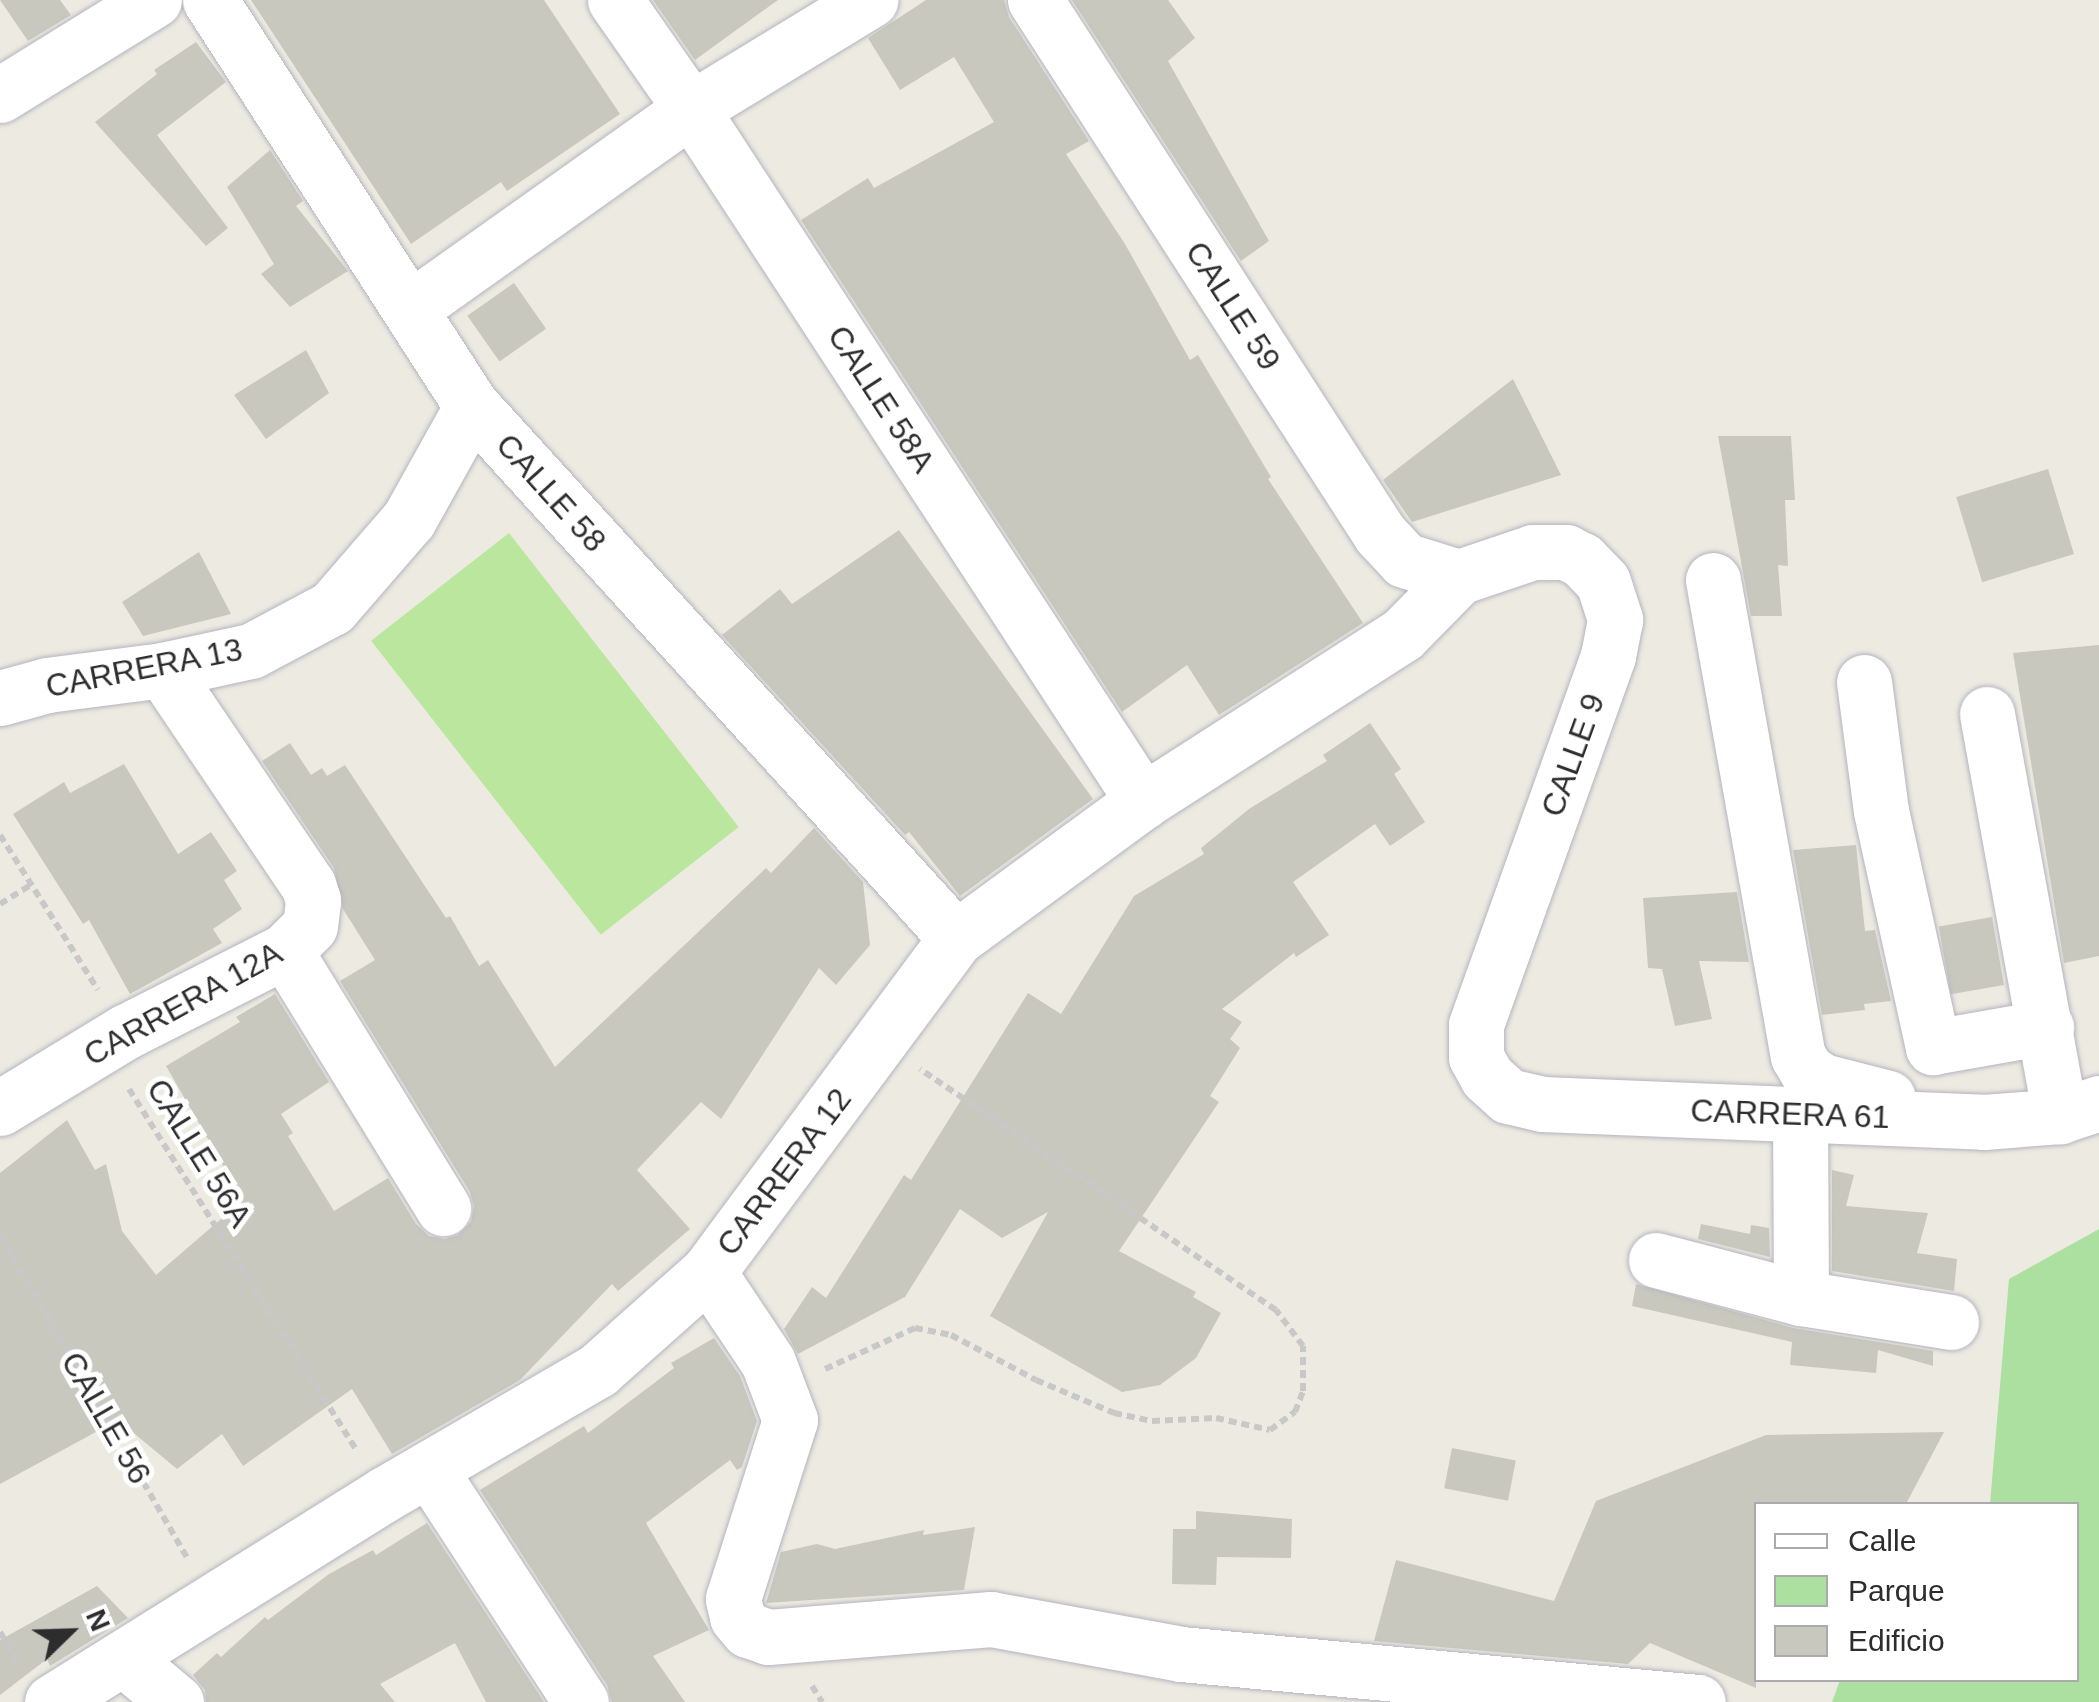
<!DOCTYPE html>
<html>
<head>
<meta charset="utf-8">
<style>
	body { margin:0 }
	#map { position:relative; width:2099px; height:1702px; overflow:hidden; background:#edeae1; font-family:Helvetica,sans-serif }
	div>[style] { position:absolute }
	.green>* { inset:0; background:#abe0a1 }
	.pitch>* { inset:0; background:#bae79d; transform-origin:0 0 }
	.building>* { inset:0; background:#c9c8bf; transform-origin:0 0 }
	.path>* { height:6px; margin-top:-3px; transform-origin:0; background:repeating-linear-gradient(90deg,#c8c8c8 0 8px,transparent 0 13px) }
	.roads { filter:drop-shadow(0 0 2px #b4b4bf) drop-shadow(0 0 2px #b4b4bf) }
	.minor>* { height:55px; margin:-27.5px; padding:0 27.5px; transform-origin:27.5px; border-radius:27.5px; background:#fff }
	span { translate:-50% -50%; white-space:nowrap; text-align:center; line-height:1.15; -webkit-text-stroke:10px #fff; paint-order:stroke }
	.street-label { font-size:32px; color:#2d2d2d }
	.legend { position:absolute; left:1754px; top:1502px; width:325px; height:180px; box-sizing:border-box; background:#fff; border:2px solid #ababab; margin:0; padding:12px 18px; list-style:none; font-size:30px; color:#2d2d2d }
	.legend li { display:flex; align-items:center; gap:20px; height:50px }
	.legend b { width:50px; border:2px solid #ababab }
	.north { position:absolute; left:20px; top:1582px; width:100px; height:100px; -webkit-text-stroke:8px #fff; paint-order:stroke; rotate:67deg; font-size:28px; font-weight:700; line-height:40px; text-align:center; color:#2d2d2d }
	.north::after { content:''; display:block; margin:auto; width:35px; height:45px; background:#2d2d2d; clip-path:polygon(50% 0,100% 100%,50% 72%,0 100%) }
</style>
</head>
<body>
<div id="map">
	<div class="green">
		<i style="clip-path:polygon(2099px 1229px,2099px 1702px,1832px 1702px,1840px 1680px,2076px 1680px,2076px 1504px,1990px 1504px,2009px 1279px)"></i>
	</div>
	<div class="pitch">
		<i style="left:509px;top:533px;width:373px;height:175px;rotate:52deg"></i>
	</div>
	<div class="building">
		<i style="clip-path:polygon(0 0,60px 0,71px 15px,28px 41px)"></i>
		<i style="clip-path:polygon(251px 0,544px 0,620px 114px,507px 191px,501px 182px,411px 244px)"></i>
		<i style="clip-path:polygon(653px 0,778px 0,695px 60px)"></i>
		<i style="clip-path:polygon(926px 0,1004px 0,1009px 17px,1089px 141px,1066px 154px,1125px 244px,1190px 360px,1198px 355px,1271px 477px,1268px 479px,1363px 623px,1219px 715px,1187px 665px,1122px 712px,801px 220px,868px 178px,874px 188px,994px 122px,954px 57px,900px 90px,868px 38px)"></i>
		<i style="clip-path:polygon(1072px 0,1168px 0,1195px 38px,1168px 61px,1269px 241px,1241px 261px)"></i>
		<i style="clip-path:polygon(196px 42px,226px 82px,157px 135px,228px 228px,206px 246px,95px 122px,157px 74px,154px 70px)"></i>
		<i style="clip-path:polygon(270px 150px,303px 201px,296px 206px,348px 271px,290px 307px,261px 274px,274px 264px,227px 187px)"></i>
		<i style="left:514px;top:283px;width:56px;height:57px;rotate:55deg"></i>
		<i style="clip-path:polygon(306px 350px,329px 393px,266px 439px,234px 395px)"></i>
		<i style="clip-path:polygon(1513px 379px,1561px 475px,1412px 522px,1383px 480px)"></i>
		<i style="clip-path:polygon(1718px 436px,1791px 436px,1795px 500px,1785px 500px,1788px 566px,1778px 565px,1782px 616px,1751px 616px)"></i>
		<i style="left:2048px;top:469px;width:89px;height:96px;rotate:73deg"></i>
		<i style="clip-path:polygon(899px 530px,1093px 799px,960px 896px,909px 832px,905px 835px,722px 635px,780px 589px,792px 604px)"></i>
		<i style="clip-path:polygon(199px 552px,231px 614px,143px 636px,122px 602px)"></i>
		<i style="clip-path:polygon(2099px 645px,2099px 956px,2064px 963px,2013px 653px)"></i>
		<i style="clip-path:polygon(1370px 723px,1401px 769px,1394px 774px,1425px 822px,1390px 846px,1375px 824px,1293px 882px,1329px 935px,1296px 957px,1294px 953px,1222px 1009px,1242px 1022px,1230px 1039px,1240px 1048px,1210px 1096px,1219px 1102px,1119px 1251px,1196px 1292px,1193px 1297px,1221px 1313px,1196px 1358px,1160px 1385px,1122px 1392px,990px 1316px,1048px 1212px,1002px 1238px,960px 1209px,905px 1297px,798px 1354px,784px 1329px,812px 1287px,826px 1298px,904px 1175px,911px 1180px,1028px 993px,1061px 1014px,1134px 896px,1204px 854px,1201px 848px,1249px 809px,1327px 761px,1323px 755px)"></i>
		<i style="clip-path:polygon(290px 743px,311px 775px,322px 768px,327px 776px,345px 765px,446px 918px,450px 916px,479px 966px,488px 960px,555px 1067px,766px 868px,771px 873px,814px 828px,863px 882px,870px 945px,836px 985px,819px 968px,721px 1119px,701px 1102px,637px 1170px,690px 1229px,618px 1291px,612px 1284px,520px 1380px,392px 1454px,352px 1389px,243px 1466px,222px 1434px,177px 1469px,118px 1420px,0 1484px,0 1173px,67px 1120px,95px 1170px,106px 1164px,122px 1231px,156px 1275px,243px 1200px,166px 1066px,240px 1022px,236px 1017px,275px 994px,329px 1082px,281px 1114px,293px 1133px,288px 1136px,334px 1211px,388px 1178px,416px 1224px,429px 1236px,445px 1239px,458px 1235px,471px 1222px,474px 1206px,470px 1192px,340px 981px,375px 960px,343px 909px,334px 868px,262px 761px)"></i>
		<i style="clip-path:polygon(124px 764px,178px 854px,211px 832px,237px 871px,224px 880px,242px 909px,213px 929px,222px 943px,130px 994px,89px 920px,83px 924px,13px 814px,64px 782px,70px 793px)"></i>
		<i style="clip-path:polygon(1856px 845px,1865px 931px,1875px 930px,1891px 1001px,1864px 1004px,1865px 1010px,1822px 1015px,1793px 850px)"></i>
		<i style="clip-path:polygon(1737px 892px,1749px 962px,1699px 961px,1712px 1019px,1675px 1026px,1662px 969px,1648px 968px,1643px 898px)"></i>
		<i style="left:1992px;top:917px;width:69px;height:54px;rotate:80deg"></i>
		<i style="clip-path:polygon(1832px 1170px,1854px 1175px,1846px 1206px,1928px 1213px,1917px 1253px,1957px 1259px,1954px 1291px,1832px 1271px)"></i>
		<i style="clip-path:polygon(1701px 1224px,1750px 1234px,1751px 1225px,1769px 1228px,1770px 1257px,1698px 1239px)"></i>
		<i style="clip-path:polygon(1636px 1284px,1793px 1328px,1933px 1351px,1933px 1366px,1878px 1350px,1876px 1373px,1790px 1365px,1792px 1342px,1632px 1306px)"></i>
		<i style="clip-path:polygon(714px 1338px,740px 1376px,757px 1421px,742px 1467px,737px 1470px,730px 1460px,646px 1523px,709px 1630px,653px 1656px,685px 1702px,612px 1702px,607px 1685px,480px 1490px,584px 1426px,588px 1433px,674px 1368px,671px 1363px)"></i>
		<i style="clip-path:polygon(1944px 1432px,1906px 1504px,1756px 1504px,1756px 1688px,1650px 1643px,1628px 1664px,1374px 1641px,1396px 1560px,1554px 1601px,1596px 1501px,1766px 1435px)"></i>
		<i style="left:1452px;top:1448px;width:65px;height:41px;rotate:11deg"></i>
		<i style="clip-path:polygon(1196px 1511px,1292px 1519px,1291px 1558px,1217px 1557px,1216px 1585px,1172px 1584px,1173px 1529px,1196px 1529px)"></i>
		<i style="clip-path:polygon(427px 1523px,544px 1702px,486px 1702px,455px 1643px,380px 1684px,395px 1702px,206px 1702px,205px 1690px,193px 1675px,217px 1653px,221px 1657px,265px 1617px,268px 1620px,329px 1574px,373px 1550px,376px 1555px)"></i>
		<i style="clip-path:polygon(975px 1527px,964px 1590px,766px 1603px,781px 1552px,817px 1544px,835px 1549px,924px 1530px,923px 1535px)"></i>
		<i style="clip-path:polygon(97px 1586px,128px 1618px,50px 1666px,47px 1659px,0 1695px,0 1640px)"></i>
	</div>
	<div class="path">
		<i style="left:0;top:835px;width:183px;rotate:57.7deg"></i>
		<i style="left:0;top:904px;width:36px;rotate:-32deg"></i>
		<i style="left:129px;top:1089px;width:428px;rotate:57.8deg"></i>
		<i style="left:0;top:1235px;width:373px;rotate:59.9deg"></i>
		<i style="left:825px;top:1369px;width:99px;rotate:-24.5deg"></i>
		<i style="left:915px;top:1328px;width:37px;rotate:11deg"></i>
		<i style="left:951px;top:1335px;width:96px;rotate:27.9deg"></i>
		<i style="left:1036px;top:1380px;width:85px;rotate:22.9deg"></i>
		<i style="left:1114px;top:1413px;width:39px;rotate:12deg"></i>
		<i style="left:1152px;top:1421px;width:64px;rotate:-2.7deg"></i>
		<i style="left:1216px;top:1418px;width:55px;rotate:12.5deg"></i>
		<i style="left:1270px;top:1430px;width:31px;rotate:-36deg"></i>
		<i style="left:1295px;top:1412px;width:22px;rotate:-69deg"></i>
		<i style="left:1303px;top:1391px;width:45px;rotate:-90deg"></i>
		<i style="left:1303px;top:1346px;width:45px;rotate:-126.9deg"></i>
		<i style="left:1276px;top:1310px;width:430px;rotate:-145.9deg"></i>
		<i style="left:0;top:1632px;width:39px;rotate:59deg"></i>
		<i style="left:812px;top:1686px;width:19px;rotate:58deg"></i>
	</div>
	<div class="roads">
		<div class="minor">
			<i style="left:210px;top:0;width:483px;rotate:57.2deg"></i>
			<i style="left:472px;top:406px;width:719px;rotate:47.7deg"></i>
			<i style="left:615px;top:0;width:133px;rotate:55.1deg"></i>
			<i style="left:691px;top:109px;width:827px;rotate:56.85deg"></i>
			<i style="left:1035px;top:0;width:636px;rotate:57.13deg"></i>
			<i style="left:1380px;top:534px;width:35px;rotate:47deg"></i>
			<i style="left:1404px;top:560px;width:58px;rotate:17.2deg"></i>
			<i style="left:0;top:95px;width:181px;rotate:-31.7deg"></i>
			<i style="left:411px;top:308px;width:344px;rotate:-35.4deg"></i>
			<i style="left:691px;top:109px;width:210px;rotate:-31.3deg"></i>
			<i style="left:1713px;top:580px;width:484px;rotate:79.9deg"></i>
			<i style="left:1798px;top:1056px;width:16px;rotate:60deg"></i>
			<i style="left:1806px;top:1070px;width:19px;rotate:35deg"></i>
			<i style="left:1822px;top:1081px;width:68px;rotate:14.4deg"></i>
			<i style="left:1864px;top:682px;width:130px;rotate:82.5deg"></i>
			<i style="left:1881px;top:811px;width:242px;rotate:77.6deg"></i>
			<i style="left:1933px;top:1047px;width:115px;rotate:-10deg"></i>
			<i style="left:0;top:698px;width:49px;rotate:-15.5deg"></i>
			<i style="left:47px;top:685px;width:117px;rotate:-7.4deg"></i>
			<i style="left:163px;top:670px;width:90px;rotate:-12.2deg"></i>
			<i style="left:251px;top:651px;width:92px;rotate:-28deg"></i>
			<i style="left:332px;top:608px;width:118px;rotate:-49.1deg"></i>
			<i style="left:409px;top:519px;width:129px;rotate:-60.9deg"></i>
			<i style="left:1987px;top:714px;width:409px;rotate:79.7deg"></i>
			<i style="left:285px;top:951px;width:302px;rotate:58.4deg"></i>
			<i style="left:0;top:1108px;width:146px;rotate:-31.3deg"></i>
			<i style="left:125px;top:1032px;width:179px;rotate:-26.9deg"></i>
			<i style="left:285px;top:951px;width:35px;rotate:-45deg"></i>
			<i style="left:310px;top:926px;width:26px;rotate:-83deg"></i>
			<i style="left:313px;top:900px;width:16px;rotate:-108deg"></i>
			<i style="left:308px;top:885px;width:259px;rotate:-124deg"></i>
			<i style="left:1656px;top:1260px;width:150px;rotate:14.7deg"></i>
			<i style="left:1801px;top:1298px;width:183px;rotate:-90.3deg"></i>
			<i style="left:708px;top:1272px;width:108px;rotate:56.3deg"></i>
			<i style="left:768px;top:1362px;width:62px;rotate:69.2deg"></i>
			<i style="left:790px;top:1420px;width:188px;rotate:107.7deg"></i>
			<i style="left:733px;top:1599px;width:18px;rotate:77deg"></i>
			<i style="left:737px;top:1617px;width:17px;rotate:50deg"></i>
			<i style="left:748px;top:1630px;width:21px;rotate:19deg"></i>
			<i style="left:768px;top:1637px;width:224px;rotate:-4.6deg"></i>
			<i style="left:991px;top:1619px;width:193px;rotate:10.4deg"></i>
			<i style="left:1181px;top:1654px;width:519px;rotate:5.3deg"></i>
			<i style="left:1801px;top:1298px;width:152px;rotate:9.1deg"></i>
			<i style="left:429px;top:1469px;width:278px;rotate:56.9deg"></i>
			<i style="left:123px;top:1658px;width:69px;rotate:39.7deg"></i>
			<i style="left:52px;top:1702px;width:393px;rotate:-32deg"></i>
			<i style="left:385px;top:1494px;width:246px;rotate:-30.2deg"></i>
			<i style="left:598px;top:1370px;width:147px;rotate:-41.7deg"></i>
			<i style="left:708px;top:1272px;width:416px;rotate:-53.4deg"></i>
			<i style="left:956px;top:938px;width:232px;rotate:-36.2deg"></i>
			<i style="left:1143px;top:801px;width:308px;rotate:-32.7deg"></i>
			<i style="left:1402px;top:635px;width:81px;rotate:-45.5deg"></i>
			<i style="left:1459px;top:577px;width:78px;rotate:-18.7deg"></i>
			<i style="left:1533px;top:552px;width:33px"></i>
			<i style="left:1566px;top:552px;width:18px;rotate:27deg"></i>
			<i style="left:1582px;top:560px;width:30px;rotate:46deg"></i>
			<i style="left:1603px;top:582px;width:40px;rotate:72deg"></i>
			<i style="left:1615px;top:620px;width:37px;rotate:101deg"></i>
			<i style="left:1608px;top:656px;width:392px;rotate:109.7deg"></i>
			<i style="left:1476px;top:1025px;width:32px;rotate:90deg"></i>
			<i style="left:1476px;top:1057px;width:23px;rotate:61deg"></i>
			<i style="left:1487px;top:1077px;width:28px;rotate:42deg"></i>
			<i style="left:1508px;top:1096px;width:35px;rotate:13deg"></i>
			<i style="left:1542px;top:1104px;width:442px;rotate:2.3deg"></i>
			<i style="left:1984px;top:1122px;width:76px;rotate:-4.5deg"></i>
			<i style="left:2060px;top:1116px;width:41px;rotate:-18.4deg"></i>
		</div>
	</div>
	<div class="street-label">
		<span style="left:1233px;top:306px;rotate:57deg">CALLE 59</span>
		<span style="left:881px;top:399px;rotate:57deg">CALLE 58A</span>
		<span style="left:551px;top:493px;rotate:48deg">CALLE 58</span>
		<span style="left:144px;top:668px;rotate:-11deg">CARRERA 13</span>
		<span style="left:1573px;top:755px;rotate:-70deg">CALLE 9</span>
		<span style="left:183px;top:1004px;rotate:-29deg">CARRERA 12A</span>
		<span style="left:1790px;top:1114px;rotate:2deg">CARRERA 61</span>
		<span style="left:199px;top:1153px;rotate:58deg">CALLE 56A</span>
		<span style="left:784px;top:1172px;rotate:-53deg">CARRERA 12</span>
		<span style="left:106px;top:1418px;rotate:60deg">CALLE 56</span>
	</div>
	<ul class="legend">
	<li><b style="height:12px;background:#fff"></b>Calle</li>
	<li><b style="height:28px;background:#abe0a1"></b>Parque</li>
	<li><b style="height:28px;background:#c9c8bf"></b>Edificio</li>
	</ul>
	<div class="north">N</div>
</div>
</body>
</html>
